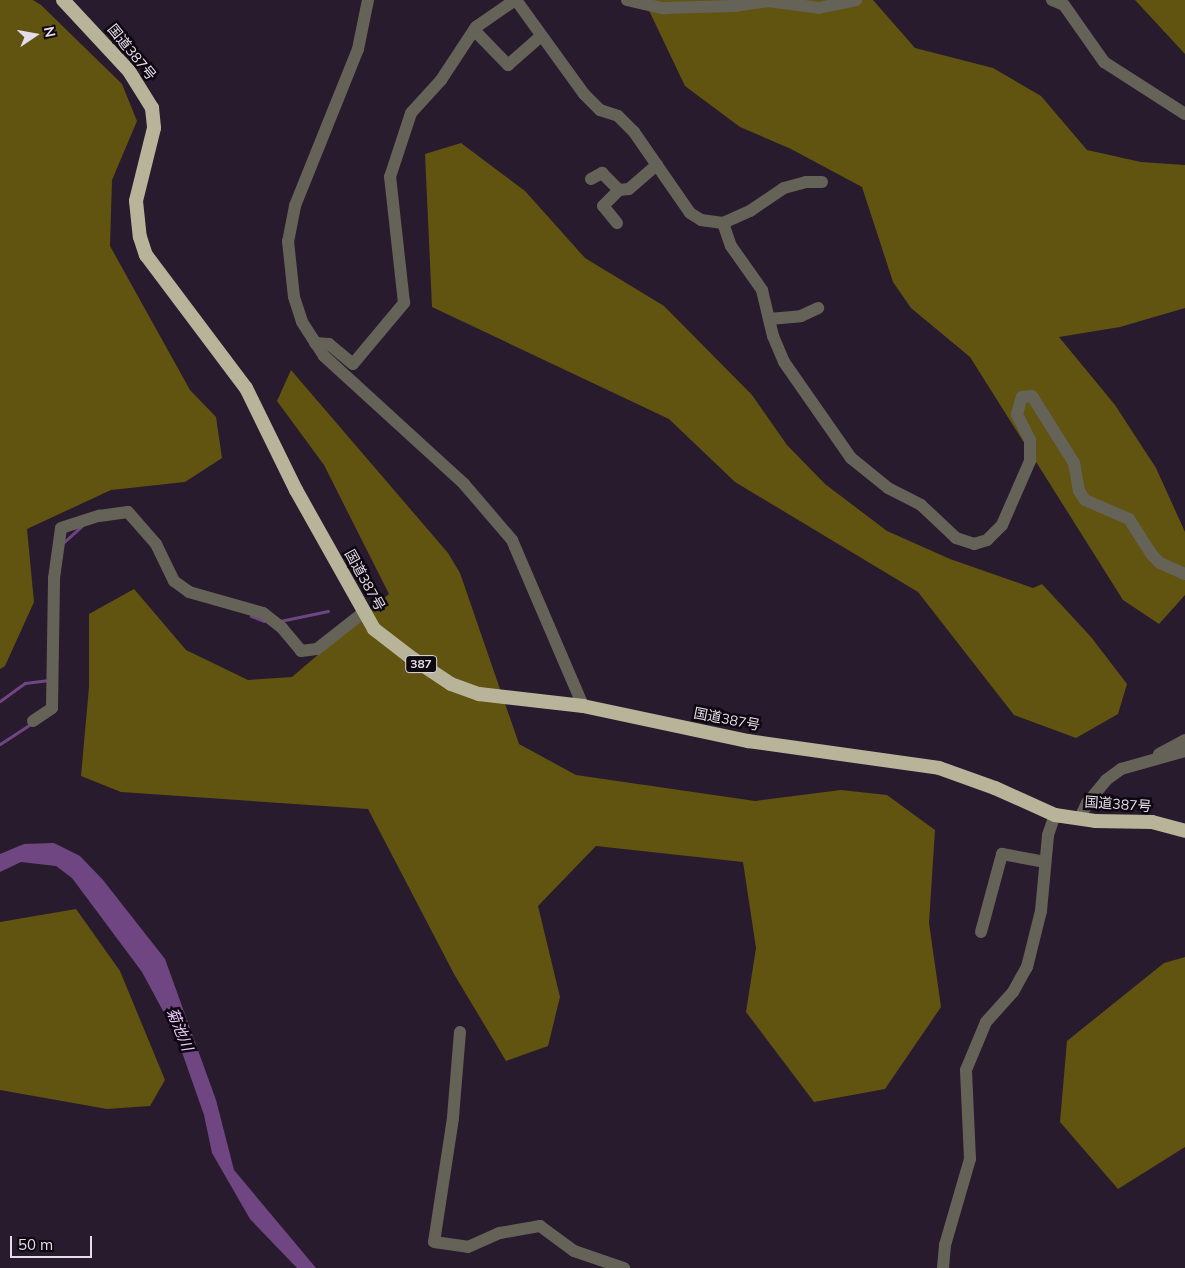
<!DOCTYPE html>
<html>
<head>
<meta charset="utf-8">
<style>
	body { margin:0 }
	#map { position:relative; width:1185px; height:1268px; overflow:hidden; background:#281b2e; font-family:Mulish,"Noto Sans JP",sans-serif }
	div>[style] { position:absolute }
	.forest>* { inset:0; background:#605410 }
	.water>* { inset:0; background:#704682 }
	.stream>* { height:3px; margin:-1.5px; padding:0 1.5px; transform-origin:1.5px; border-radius:1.5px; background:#704682 }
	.minor>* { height:12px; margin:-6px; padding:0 6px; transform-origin:6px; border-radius:6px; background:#656358 }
	.tertiary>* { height:12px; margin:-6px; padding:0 6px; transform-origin:6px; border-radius:6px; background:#656358 }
	.trunk>* { height:14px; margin:-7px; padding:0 7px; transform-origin:7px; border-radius:7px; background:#b8b49a }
	span { translate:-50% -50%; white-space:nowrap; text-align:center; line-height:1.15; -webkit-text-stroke:5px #0e0810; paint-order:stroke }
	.shield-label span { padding:1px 4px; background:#0e0810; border:1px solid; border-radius:4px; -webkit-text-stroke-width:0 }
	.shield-label { font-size:12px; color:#e6ddea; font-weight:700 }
	.street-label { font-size:14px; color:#e6ddea }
	.water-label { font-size:15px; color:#ebc7fc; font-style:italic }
	.north { position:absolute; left:10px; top:10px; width:50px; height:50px; -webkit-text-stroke:4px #0e0810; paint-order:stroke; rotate:78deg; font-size:14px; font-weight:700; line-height:20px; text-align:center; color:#e6ddea }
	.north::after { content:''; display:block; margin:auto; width:18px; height:22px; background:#e6ddea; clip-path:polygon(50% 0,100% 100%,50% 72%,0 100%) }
	.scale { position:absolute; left:10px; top:1236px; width:82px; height:22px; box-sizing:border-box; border:2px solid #e6ddea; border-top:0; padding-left:6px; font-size:15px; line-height:18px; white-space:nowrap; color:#e6ddea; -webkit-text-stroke:4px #0e0810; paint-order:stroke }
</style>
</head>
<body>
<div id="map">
	<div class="forest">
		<i style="clip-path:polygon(0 0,33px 0,41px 5px,122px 84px,137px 121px,112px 180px,110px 246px,190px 390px,216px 417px,222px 458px,185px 482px,111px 490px,27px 529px,34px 602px,5px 666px,0 669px)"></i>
		<i style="clip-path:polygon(644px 0,873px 0,915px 48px,993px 68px,1041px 96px,1087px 150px,1141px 162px,1185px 165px,1185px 308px,1120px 327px,1059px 337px,1115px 405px,1156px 468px,1185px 532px,1185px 595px,1159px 624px,1123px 600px,970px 357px,911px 308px,893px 282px,862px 187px,791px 149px,740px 127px,685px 86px)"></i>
		<i style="clip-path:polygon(1135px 0,1185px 0,1185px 54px)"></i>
		<i style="clip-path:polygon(461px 143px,525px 191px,585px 258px,664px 306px,752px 395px,787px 445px,825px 484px,887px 531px,950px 559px,1033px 588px,1042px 584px,1091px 637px,1127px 684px,1118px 714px,1076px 738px,1014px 715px,918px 592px,735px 482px,669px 419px,432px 307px,425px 154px)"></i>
		<i style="clip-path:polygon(291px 370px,448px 553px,460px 573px,519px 744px,576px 775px,755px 801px,841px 790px,887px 795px,935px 830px,929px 923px,941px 1007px,885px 1089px,814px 1102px,746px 1012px,756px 948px,743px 862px,596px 846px,538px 906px,560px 997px,548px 1046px,506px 1061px,454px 974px,368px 809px,121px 792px,81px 776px,89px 687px,89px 614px,134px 589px,186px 650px,248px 680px,292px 677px,389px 594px,324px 465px,277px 401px)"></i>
		<i style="clip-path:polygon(76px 909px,120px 971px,165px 1080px,150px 1106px,107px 1109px,0 1090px,0 922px)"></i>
		<i style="clip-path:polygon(1185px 957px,1185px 1147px,1118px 1189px,1060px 1122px,1067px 1041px,1164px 963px)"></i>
	</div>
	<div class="water">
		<i style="clip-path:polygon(54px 843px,80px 856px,103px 880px,165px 959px,216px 1100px,234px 1170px,316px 1268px,297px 1268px,250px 1219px,212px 1153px,204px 1115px,176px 1035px,142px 972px,72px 878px,56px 866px,21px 862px,0 872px,0 854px,24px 844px)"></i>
	</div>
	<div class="stream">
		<i style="left:64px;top:542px;width:24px;rotate:-42deg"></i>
		<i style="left:251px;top:616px;width:14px;rotate:21deg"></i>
		<i style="left:280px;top:621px;width:49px;rotate:-11.8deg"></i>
		<i style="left:0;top:701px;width:31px;rotate:-36deg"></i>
		<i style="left:25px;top:683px;width:24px;rotate:-7deg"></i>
		<i style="left:0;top:744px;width:37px;rotate:-33deg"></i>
	</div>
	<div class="minor">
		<i style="left:516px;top:0;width:116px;rotate:54.1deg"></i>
		<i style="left:584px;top:94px;width:23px;rotate:45deg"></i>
		<i style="left:600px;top:110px;width:19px;rotate:18deg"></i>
		<i style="left:618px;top:116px;width:23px;rotate:45deg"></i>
		<i style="left:634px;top:132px;width:98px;rotate:55.3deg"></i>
		<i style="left:690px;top:213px;width:13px;rotate:32deg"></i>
		<i style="left:701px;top:220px;width:22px;rotate:8deg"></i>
		<i style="left:723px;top:223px;width:30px;rotate:-24deg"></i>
		<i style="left:750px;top:211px;width:41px;rotate:-34.1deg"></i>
		<i style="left:784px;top:188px;width:23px;rotate:-15deg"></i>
		<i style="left:806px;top:182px;width:16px"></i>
		<i style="left:627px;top:0;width:37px;rotate:13deg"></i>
		<i style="left:663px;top:8px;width:71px;rotate:-1.6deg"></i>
		<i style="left:734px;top:6px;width:34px;rotate:-8deg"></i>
		<i style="left:768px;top:1px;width:51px;rotate:7.8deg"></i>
		<i style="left:819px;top:8px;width:38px;rotate:-12deg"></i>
		<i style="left:1052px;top:0;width:13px;rotate:23deg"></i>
		<i style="left:1064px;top:5px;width:70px;rotate:54.9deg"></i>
		<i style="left:1104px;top:62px;width:96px;rotate:32.7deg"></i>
		<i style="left:474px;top:30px;width:49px;rotate:45.8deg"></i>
		<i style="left:508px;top:65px;width:44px;rotate:-41.3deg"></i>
		<i style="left:591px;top:179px;width:13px;rotate:-29deg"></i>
		<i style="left:602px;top:173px;width:24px;rotate:45deg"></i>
		<i style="left:619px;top:190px;width:10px;rotate:-6deg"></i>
		<i style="left:629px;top:189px;width:37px;rotate:-41deg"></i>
		<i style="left:617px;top:223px;width:22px;rotate:-129deg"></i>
		<i style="left:603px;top:206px;width:23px;rotate:-45deg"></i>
		<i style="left:723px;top:223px;width:24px;rotate:71deg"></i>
		<i style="left:731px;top:246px;width:54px;rotate:54.8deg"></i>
		<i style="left:762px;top:290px;width:47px;rotate:76.6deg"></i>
		<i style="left:773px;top:336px;width:28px;rotate:67deg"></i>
		<i style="left:784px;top:362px;width:117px;rotate:55.1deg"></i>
		<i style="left:851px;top:458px;width:48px;rotate:39deg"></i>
		<i style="left:888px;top:488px;width:37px;rotate:27deg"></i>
		<i style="left:921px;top:505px;width:48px;rotate:43.3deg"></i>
		<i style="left:956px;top:538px;width:19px;rotate:18deg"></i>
		<i style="left:974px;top:544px;width:14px;rotate:-17deg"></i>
		<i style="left:987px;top:540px;width:21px;rotate:-45deg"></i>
		<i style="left:1002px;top:525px;width:70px;rotate:-66.4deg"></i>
		<i style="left:1030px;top:461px;width:21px;rotate:-90deg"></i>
		<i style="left:1030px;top:440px;width:29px;rotate:-117deg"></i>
		<i style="left:1017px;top:414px;width:18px;rotate:-74deg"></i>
		<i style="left:1022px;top:397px;width:10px;rotate:-6deg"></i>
		<i style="left:1032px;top:396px;width:79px;rotate:57.9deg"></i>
		<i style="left:1074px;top:463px;width:28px;rotate:80deg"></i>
		<i style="left:1079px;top:491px;width:11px;rotate:56deg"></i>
		<i style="left:1085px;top:500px;width:48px;rotate:23.4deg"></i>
		<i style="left:1129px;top:519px;width:43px;rotate:57.4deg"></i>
		<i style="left:1152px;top:555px;width:11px;rotate:45deg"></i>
		<i style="left:1160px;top:563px;width:27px;rotate:24deg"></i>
		<i style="left:769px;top:319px;width:32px;rotate:-5deg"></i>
		<i style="left:801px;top:316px;width:19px;rotate:-25deg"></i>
		<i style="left:315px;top:343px;width:14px;rotate:4deg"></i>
		<i style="left:329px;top:344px;width:31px;rotate:40deg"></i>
		<i style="left:353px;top:364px;width:80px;rotate:-50.1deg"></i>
		<i style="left:404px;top:303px;width:127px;rotate:-96.3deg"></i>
		<i style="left:390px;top:177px;width:67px;rotate:-71.8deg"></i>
		<i style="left:411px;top:113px;width:45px;rotate:-47.7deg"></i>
		<i style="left:441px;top:80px;width:64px;rotate:-56.6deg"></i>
		<i style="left:476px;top:27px;width:47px;rotate:-34.7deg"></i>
		<i style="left:33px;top:721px;width:23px;rotate:-34deg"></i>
		<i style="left:52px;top:708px;width:130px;rotate:-89.1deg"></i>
		<i style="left:54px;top:578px;width:50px;rotate:-82deg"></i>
		<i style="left:61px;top:528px;width:40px;rotate:-18deg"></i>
		<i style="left:99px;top:516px;width:29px;rotate:-8deg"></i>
		<i style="left:128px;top:512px;width:43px;rotate:48.8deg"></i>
		<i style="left:156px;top:544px;width:41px;rotate:64.1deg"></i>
		<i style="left:174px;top:581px;width:19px;rotate:36deg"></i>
		<i style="left:189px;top:592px;width:77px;rotate:15.8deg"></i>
		<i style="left:263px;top:613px;width:24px;rotate:38deg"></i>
		<i style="left:282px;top:628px;width:30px;rotate:50deg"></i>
		<i style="left:301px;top:651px;width:16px;rotate:-7deg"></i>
		<i style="left:317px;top:649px;width:60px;rotate:-38.2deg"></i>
		<i style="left:1159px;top:754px;width:30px;rotate:-28deg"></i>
		<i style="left:1080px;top:818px;width:17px;rotate:-65deg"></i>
		<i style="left:1087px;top:803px;width:30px;rotate:-50deg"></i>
		<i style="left:1106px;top:780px;width:19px;rotate:-36deg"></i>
		<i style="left:1121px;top:769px;width:66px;rotate:-15.7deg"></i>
		<i style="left:981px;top:932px;width:81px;rotate:-74.9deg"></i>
		<i style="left:1002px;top:854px;width:44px;rotate:10.5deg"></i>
		<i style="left:460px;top:1032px;width:86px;rotate:94.7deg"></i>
		<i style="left:453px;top:1118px;width:125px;rotate:98.7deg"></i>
		<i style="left:434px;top:1242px;width:34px;rotate:8deg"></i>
		<i style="left:468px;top:1247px;width:35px;rotate:-24deg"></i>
		<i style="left:500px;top:1233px;width:41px;rotate:-9.9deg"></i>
		<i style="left:540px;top:1226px;width:42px;rotate:36.3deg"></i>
		<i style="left:574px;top:1251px;width:53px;rotate:18.8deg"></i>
		<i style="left:943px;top:1268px;width:23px;rotate:-85deg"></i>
		<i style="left:945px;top:1245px;width:90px;rotate:-73.8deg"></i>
		<i style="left:970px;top:1159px;width:89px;rotate:-92.6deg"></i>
		<i style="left:966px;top:1070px;width:52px;rotate:-67.4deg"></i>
		<i style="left:986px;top:1022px;width:40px;rotate:-48deg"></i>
		<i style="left:1013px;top:992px;width:29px;rotate:-61deg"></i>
		<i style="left:1027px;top:967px;width:58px;rotate:-76deg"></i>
		<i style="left:1041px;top:911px;width:76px;rotate:-84.7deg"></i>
		<i style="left:1048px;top:835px;width:21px;rotate:-71deg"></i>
	</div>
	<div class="tertiary">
		<i style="left:368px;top:0;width:50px;rotate:101.5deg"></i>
		<i style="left:358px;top:49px;width:169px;rotate:111.9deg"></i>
		<i style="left:295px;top:206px;width:36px;rotate:101deg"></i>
		<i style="left:288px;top:241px;width:56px;rotate:83.9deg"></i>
		<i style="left:294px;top:297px;width:26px;rotate:72deg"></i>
		<i style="left:302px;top:322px;width:40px;rotate:57.1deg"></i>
		<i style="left:324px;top:356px;width:190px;rotate:42.4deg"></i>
		<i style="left:464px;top:484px;width:74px;rotate:49.4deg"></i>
		<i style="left:512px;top:540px;width:181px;rotate:66.8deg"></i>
	</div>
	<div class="trunk">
		<i style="left:63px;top:0;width:97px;rotate:47.1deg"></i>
		<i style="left:129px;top:71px;width:44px;rotate:58.1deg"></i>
		<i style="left:152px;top:108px;width:20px;rotate:84deg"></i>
		<i style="left:154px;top:128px;width:75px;rotate:103.9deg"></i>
		<i style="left:136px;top:201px;width:36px;rotate:84deg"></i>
		<i style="left:140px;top:237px;width:19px;rotate:72deg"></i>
		<i style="left:146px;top:255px;width:166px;rotate:53.1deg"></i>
		<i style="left:246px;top:388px;width:114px;rotate:63.9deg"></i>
		<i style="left:296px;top:490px;width:159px;rotate:60.7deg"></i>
		<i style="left:374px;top:629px;width:44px;rotate:37.6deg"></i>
		<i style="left:409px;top:656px;width:50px;rotate:33.7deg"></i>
		<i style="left:451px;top:684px;width:30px;rotate:20deg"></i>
		<i style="left:479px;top:694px;width:105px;rotate:6.6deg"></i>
		<i style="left:583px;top:706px;width:169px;rotate:12deg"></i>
		<i style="left:748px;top:741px;width:193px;rotate:8deg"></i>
		<i style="left:939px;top:768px;width:59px;rotate:19.7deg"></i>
		<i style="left:995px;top:788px;width:66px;rotate:24.2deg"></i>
		<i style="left:1055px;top:815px;width:40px;rotate:8.5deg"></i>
		<i style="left:1095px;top:821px;width:57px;rotate:1deg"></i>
		<i style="left:1152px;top:822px;width:34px;rotate:15deg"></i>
	</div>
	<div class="shield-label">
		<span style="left:421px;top:664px">387</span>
	</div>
	<div class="street-label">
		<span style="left:132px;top:52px;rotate:51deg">国道387号</span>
		<span style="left:365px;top:580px;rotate:61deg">国道387号</span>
		<span style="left:727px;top:719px;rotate:11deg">国道387号</span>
		<span style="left:1118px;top:804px;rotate:4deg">国道387号</span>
	</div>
	<div class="water-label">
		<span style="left:180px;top:1029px;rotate:68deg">菊池川</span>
	</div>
	<div class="north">N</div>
	<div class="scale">50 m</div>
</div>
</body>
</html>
